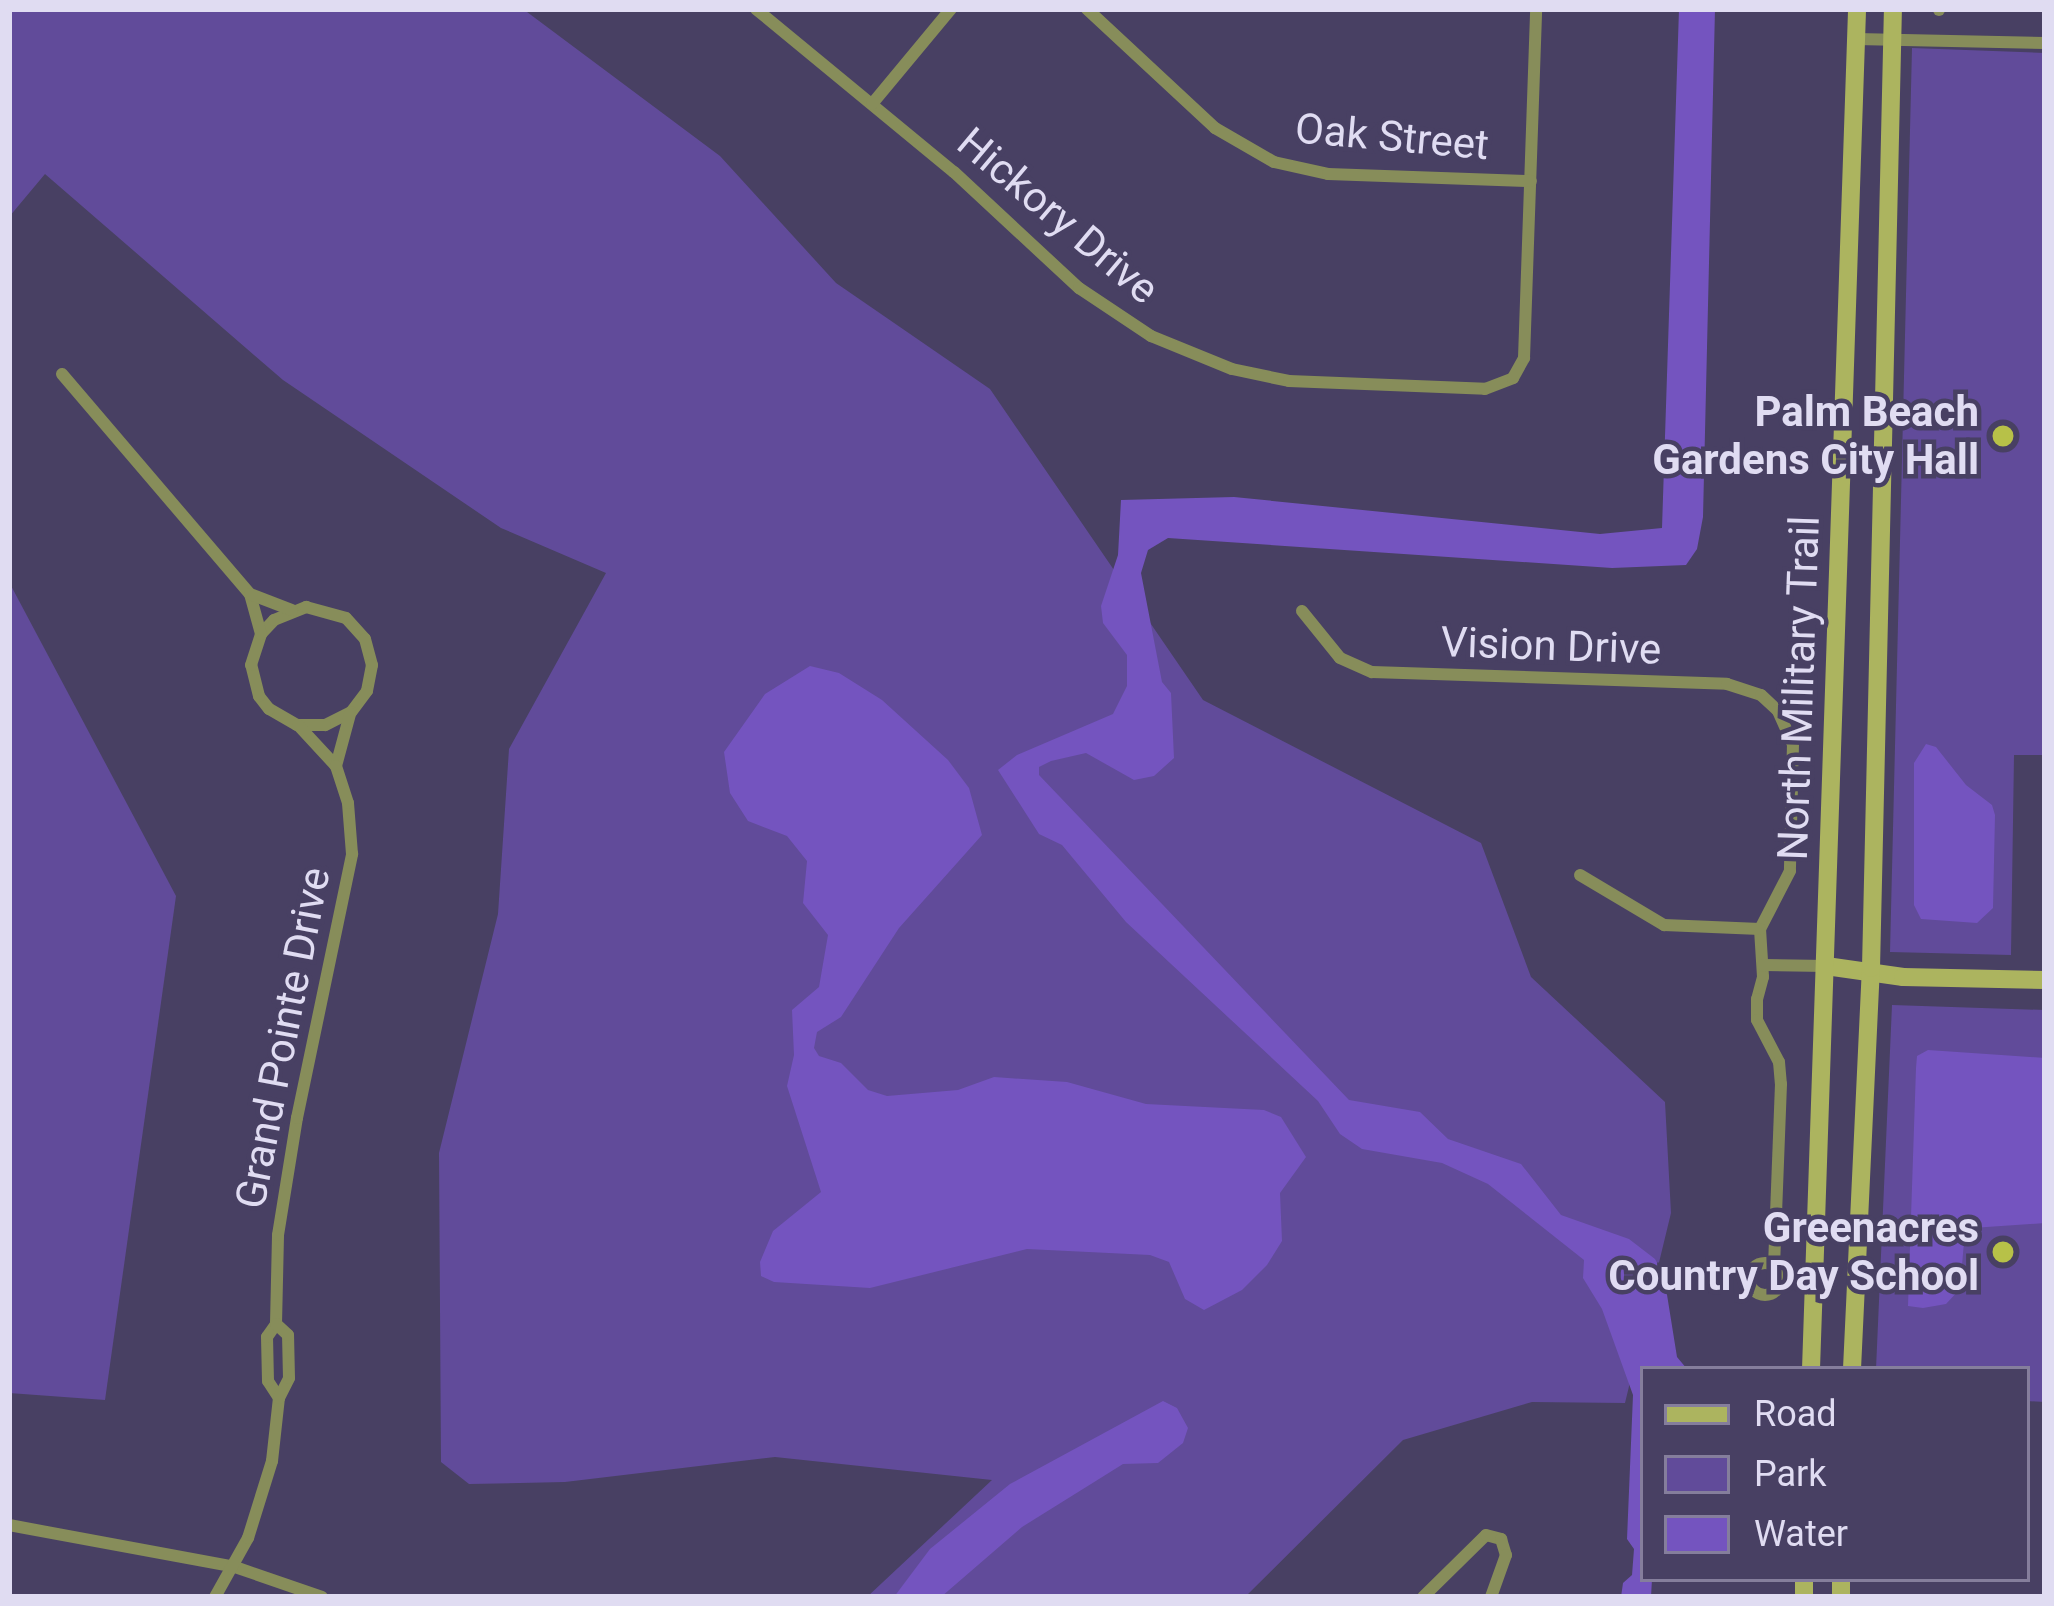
<!DOCTYPE html>
<html>
<head>
<meta charset="utf-8">
<style>
	body { margin:0 }
	#map { position:relative; width:2054px; height:1606px; overflow:hidden; background:#484063; font-family:Roboto,sans-serif }
	div>[style] { position:absolute }
	.green>* { inset:0; background:#614b9a }
	.water>* { inset:0; background:#7454bf }
	.street>* { height:12px; margin:-6px; padding:0 6px; transform-origin:6px; border-radius:6px; background:#878d5a }
	.street>.ring { margin:-6px; padding:0; box-sizing:content-box; background:none; border:12px solid #878d5a; border-radius:50% }
	.secondary>* { height:18px; margin:-9px; padding:0 9px; transform-origin:9px; border-radius:9px; background:#acb45f }
	.dots>* { width:33px; height:33px; translate:-50% -50%; box-sizing:border-box; border:6px solid #484063; border-radius:50% }
	span { translate:-50% -50%; white-space:nowrap; text-align:center; line-height:1.15; -webkit-text-stroke:9px #484063; paint-order:stroke }
	.street-label { font-size:42px; color:#e0dcf2 }
	.poi-label { font-size:42px; color:#e0dcf2; font-weight:700 }
	.right { translate:-100% -50%; text-align:right }
	.frame { position:absolute; inset:0; border:12px solid #e0dcf2; pointer-events:none }
	.legend { position:absolute; left:1640px; top:1366px; width:390px; height:216px; box-sizing:border-box; background:#484063; border:3px solid #857e9c; margin:0; padding:15px 21px; list-style:none; font-size:36px; color:#e0dcf2 }
	.legend li { display:flex; align-items:center; gap:24px; height:60px }
	.legend b { width:60px; border:3px solid #857e9c }
</style>
</head>
<body>
<div id="map">
	<div class="green">
		<i style="clip-path:polygon(9px 9px,523px 9px,720px 156px,836px 283px,990px 389px,1203px 700px,1481px 843px,1531px 977px,1665px 1102px,1671px 1213px,1625px 1403px,1532px 1402px,1403px 1440px,1245px 1597px,867px 1597px,992px 1480px,775px 1457px,565px 1482px,469px 1484px,441px 1462px,439px 1153px,498px 914px,509px 749px,606px 573px,501px 528px,283px 380px,45px 174px,9px 217px)"></i>
		<i style="clip-path:polygon(1912px 48px,2045px 53px,2045px 755px,2014px 755px,2011px 955px,1890px 952px)"></i>
		<i style="clip-path:polygon(9px 582px,176px 896px,105px 1400px,9px 1393px)"></i>
		<i style="clip-path:polygon(1892px 1005px,2045px 1010px,2045px 1402px,2027px 1401px,2027px 1369px,1876px 1369px)"></i>
	</div>
	<div class="water">
		<i style="clip-path:polygon(1679px 9px,1715px 9px,1703px 517px,1697px 549px,1686px 565px,1612px 568px,1168px 538px,1148px 550px,1141px 573px,1162px 682px,1171px 693px,1174px 758px,1154px 776px,1134px 780px,1086px 753px,1051px 761px,1039px 767px,1039px 775px,1349px 1100px,1420px 1112px,1448px 1139px,1521px 1164px,1561px 1215px,1629px 1239px,1655px 1259px,1664px 1276px,1677px 1357px,1687px 1369px,1643px 1369px,1643px 1579px,1652px 1579px,1651px 1597px,1621px 1597px,1623px 1583px,1632px 1575px,1634px 1549px,1627px 1539px,1633px 1395px,1602px 1309px,1583px 1278px,1584px 1260px,1488px 1184px,1442px 1163px,1362px 1149px,1340px 1134px,1318px 1101px,1126px 922px,1062px 845px,1039px 834px,998px 770px,1017px 755px,1113px 714px,1127px 686px,1127px 655px,1103px 623px,1101px 606px,1118px 555px,1121px 500px,1234px 497px,1600px 534px,1662px 528px)"></i>
		<i style="clip-path:polygon(810px 666px,839px 673px,882px 700px,948px 760px,969px 788px,982px 835px,899px 928px,841px 1017px,817px 1032px,814px 1048px,819px 1056px,841px 1063px,868px 1090px,887px 1096px,958px 1090px,994px 1077px,1067px 1082px,1146px 1104px,1264px 1110px,1281px 1117px,1306px 1157px,1280px 1193px,1282px 1241px,1267px 1265px,1242px 1290px,1204px 1310px,1185px 1299px,1169px 1262px,1150px 1255px,1027px 1249px,870px 1288px,774px 1282px,761px 1276px,760px 1262px,773px 1231px,821px 1192px,787px 1086px,794px 1055px,792px 1010px,819px 987px,828px 935px,803px 903px,807px 861px,787px 836px,748px 821px,730px 793px,724px 752px,765px 694px)"></i>
		<i style="clip-path:polygon(1926px 744px,1936px 747px,1966px 785px,1992px 805px,1995px 815px,1993px 908px,1977px 923px,1921px 919px,1914px 905px,1914px 763px)"></i>
		<i style="clip-path:polygon(1928px 1050px,2045px 1058px,2045px 1223px,1972px 1228px,1964px 1242px,1960px 1289px,1946px 1304px,1923px 1308px,1908px 1306px,1916px 1068px,1917px 1056px)"></i>
		<i style="clip-path:polygon(1163px 1401px,1177px 1408px,1188px 1428px,1183px 1443px,1158px 1463px,1123px 1464px,1091px 1484px,1022px 1527px,941px 1597px,894px 1597px,930px 1549px,1010px 1484px)"></i>
	</div>
	<div class="street">
		<i style="left:756px;top:9px;width:256px;rotate:39.5deg"></i>
		<i style="left:954px;top:172px;width:171px;rotate:42.9deg"></i>
		<i style="left:1079px;top:288px;width:87px;rotate:33.7deg"></i>
		<i style="left:1151px;top:336px;width:87px;rotate:22.2deg"></i>
		<i style="left:1232px;top:369px;width:58px;rotate:11.9deg"></i>
		<i style="left:1289px;top:381px;width:196px;rotate:2.3deg"></i>
		<i style="left:1485px;top:389px;width:30px;rotate:-21deg"></i>
		<i style="left:1513px;top:378px;width:23px;rotate:-61deg"></i>
		<i style="left:1524px;top:358px;width:349px;rotate:-88deg"></i>
		<i style="left:1087px;top:9px;width:175px;rotate:42.9deg"></i>
		<i style="left:1215px;top:128px;width:68px;rotate:30deg"></i>
		<i style="left:1274px;top:162px;width:55px;rotate:12.5deg"></i>
		<i style="left:1328px;top:174px;width:203px;rotate:2deg"></i>
		<i style="left:1939px;top:10px;width:1px;rotate:-90deg"></i>
		<i style="left:1856px;top:39px;width:189px;rotate:1.2deg"></i>
		<i style="left:872px;top:104px;width:124px;rotate:-50.3deg"></i>
		<i style="left:62px;top:374px;width:289px;rotate:49.5deg"></i>
		<i style="left:1302px;top:611px;width:60px;rotate:51deg"></i>
		<i style="left:1340px;top:658px;width:35px;rotate:24deg"></i>
		<i style="left:1372px;top:672px;width:355px;rotate:1.9deg"></i>
		<i style="left:1727px;top:684px;width:36px;rotate:18deg"></i>
		<i style="left:1761px;top:695px;width:23px;rotate:43deg"></i>
		<i style="left:1778px;top:711px;width:36px;rotate:66deg"></i>
		<i style="left:1793px;top:744px;width:127px;rotate:91.4deg"></i>
		<i style="left:1790px;top:871px;width:65px;rotate:117.3deg"></i>
		<i style="left:1760px;top:929px;width:48px;rotate:86.4deg"></i>
		<i style="left:1763px;top:977px;width:23px;rotate:105deg"></i>
		<i style="left:1757px;top:999px;width:21px;rotate:90deg"></i>
		<i style="left:1757px;top:1020px;width:47px;rotate:62.4deg"></i>
		<i style="left:1779px;top:1062px;width:22px;rotate:85deg"></i>
		<i style="left:1781px;top:1084px;width:183px;rotate:92.2deg"></i>
		<i style="left:261px;top:634px;width:19px;rotate:-47deg"></i>
		<i style="left:274px;top:620px;width:35px;rotate:-22deg"></i>
		<i style="left:306px;top:607px;width:41px;rotate:15.4deg"></i>
		<i style="left:346px;top:618px;width:28px;rotate:48deg"></i>
		<i style="left:365px;top:639px;width:27px;rotate:75deg"></i>
		<i style="left:372px;top:665px;width:26px;rotate:101deg"></i>
		<i style="left:367px;top:691px;width:26px;rotate:127deg"></i>
		<i style="left:351px;top:712px;width:29px;rotate:153deg"></i>
		<i style="left:325px;top:725px;width:28px;rotate:180deg"></i>
		<i style="left:297px;top:725px;width:32px;rotate:-150deg"></i>
		<i style="left:269px;top:709px;width:16px;rotate:-128deg"></i>
		<i style="left:259px;top:696px;width:32px;rotate:-104deg"></i>
		<i style="left:251px;top:665px;width:33px;rotate:-72deg"></i>
		<i style="left:261px;top:634px;width:41px;rotate:-105.4deg"></i>
		<i style="left:250px;top:594px;width:45px;rotate:20.9deg"></i>
		<i style="left:298px;top:725px;width:56px;rotate:47.2deg"></i>
		<i style="left:336px;top:766px;width:54px;rotate:-74.9deg"></i>
		<i style="left:1580px;top:875px;width:98px;rotate:30.8deg"></i>
		<i style="left:1664px;top:925px;width:96px;rotate:2.4deg"></i>
		<i style="left:1763px;top:965px;width:63px;rotate:0.9deg"></i>
		<i class="ring" style="left:1749px;top:1263px;width:20px;height:20px"></i>
		<i style="left:279px;top:1398px;width:20px;rotate:-123deg"></i>
		<i style="left:268px;top:1381px;width:44px;rotate:-91.3deg"></i>
		<i style="left:267px;top:1337px;width:16px;rotate:-55deg"></i>
		<i style="left:276px;top:1324px;width:89px;rotate:-88.7deg"></i>
		<i style="left:278px;top:1235px;width:119px;rotate:-80.8deg"></i>
		<i style="left:297px;top:1118px;width:270px;rotate:-78.2deg"></i>
		<i style="left:352px;top:854px;width:51px;rotate:-94.5deg"></i>
		<i style="left:348px;top:803px;width:39px;rotate:-108deg"></i>
		<i style="left:9px;top:1525px;width:230px;rotate:10.5deg"></i>
		<i style="left:235px;top:1567px;width:92px;rotate:19deg"></i>
		<i style="left:215px;top:1597px;width:68px;rotate:-60.8deg"></i>
		<i style="left:248px;top:1538px;width:81px;rotate:-72.7deg"></i>
		<i style="left:272px;top:1461px;width:63px;rotate:-83.7deg"></i>
		<i style="left:279px;top:1398px;width:22px;rotate:-63deg"></i>
		<i style="left:289px;top:1378px;width:43px;rotate:-91.3deg"></i>
		<i style="left:288px;top:1335px;width:16px;rotate:-137deg"></i>
		<i style="left:1423px;top:1597px;width:88px;rotate:-44.5deg"></i>
		<i style="left:1486px;top:1535px;width:16px;rotate:15deg"></i>
		<i style="left:1501px;top:1539px;width:17px;rotate:73deg"></i>
		<i style="left:1506px;top:1555px;width:45px;rotate:109.7deg"></i>
	</div>
	<div class="secondary">
		<i style="left:1826px;top:966px;width:78px;rotate:8.1deg"></i>
		<i style="left:1903px;top:977px;width:142px;rotate:1.2deg"></i>
		<i style="left:1811px;top:1369px;width:1361px;rotate:-88.06deg"></i>
		<i style="left:1852px;top:1369px;width:401px;rotate:-87.3deg"></i>
		<i style="left:1871px;top:968px;width:959px;rotate:-88.69deg"></i>
		<i style="left:1804px;top:1597px;width:18px;rotate:-90deg"></i>
		<i style="left:1841px;top:1597px;width:18px;rotate:-90deg"></i>
	</div>
	<div class="dots">
		<i style="left:2003px;top:436px;background:#b7c148"></i>
		<i style="left:2003px;top:1252px;background:#b7c148"></i>
	</div>
	<div class="street-label">
		<span style="left:1392px;top:137px;rotate:5deg">Oak Street</span>
		<span style="left:1058px;top:216px;rotate:40deg">Hickory Drive</span>
		<span style="left:1551px;top:646px;rotate:2deg">Vision Drive</span>
		<span style="left:1799px;top:688px;rotate:-88deg">North Military Trail</span>
		<span style="left:283px;top:1038px;rotate:-79deg">Grand Pointe Drive</span>
	</div>
	<div class="poi-label">
		<span class="right" style="left:1979px;top:436px">Palm Beach<br>Gardens City Hall</span>
		<span class="right" style="left:1979px;top:1252px">Greenacres<br>Country Day School</span>
	</div>
	<div class="frame"></div>
	<ul class="legend">
	<li><b style="height:15px;background:#acb45f"></b>Road</li>
	<li><b style="height:33px;background:#614b9a"></b>Park</li>
	<li><b style="height:33px;background:#7454bf"></b>Water</li>
	</ul>
</div>
</body>
</html>
